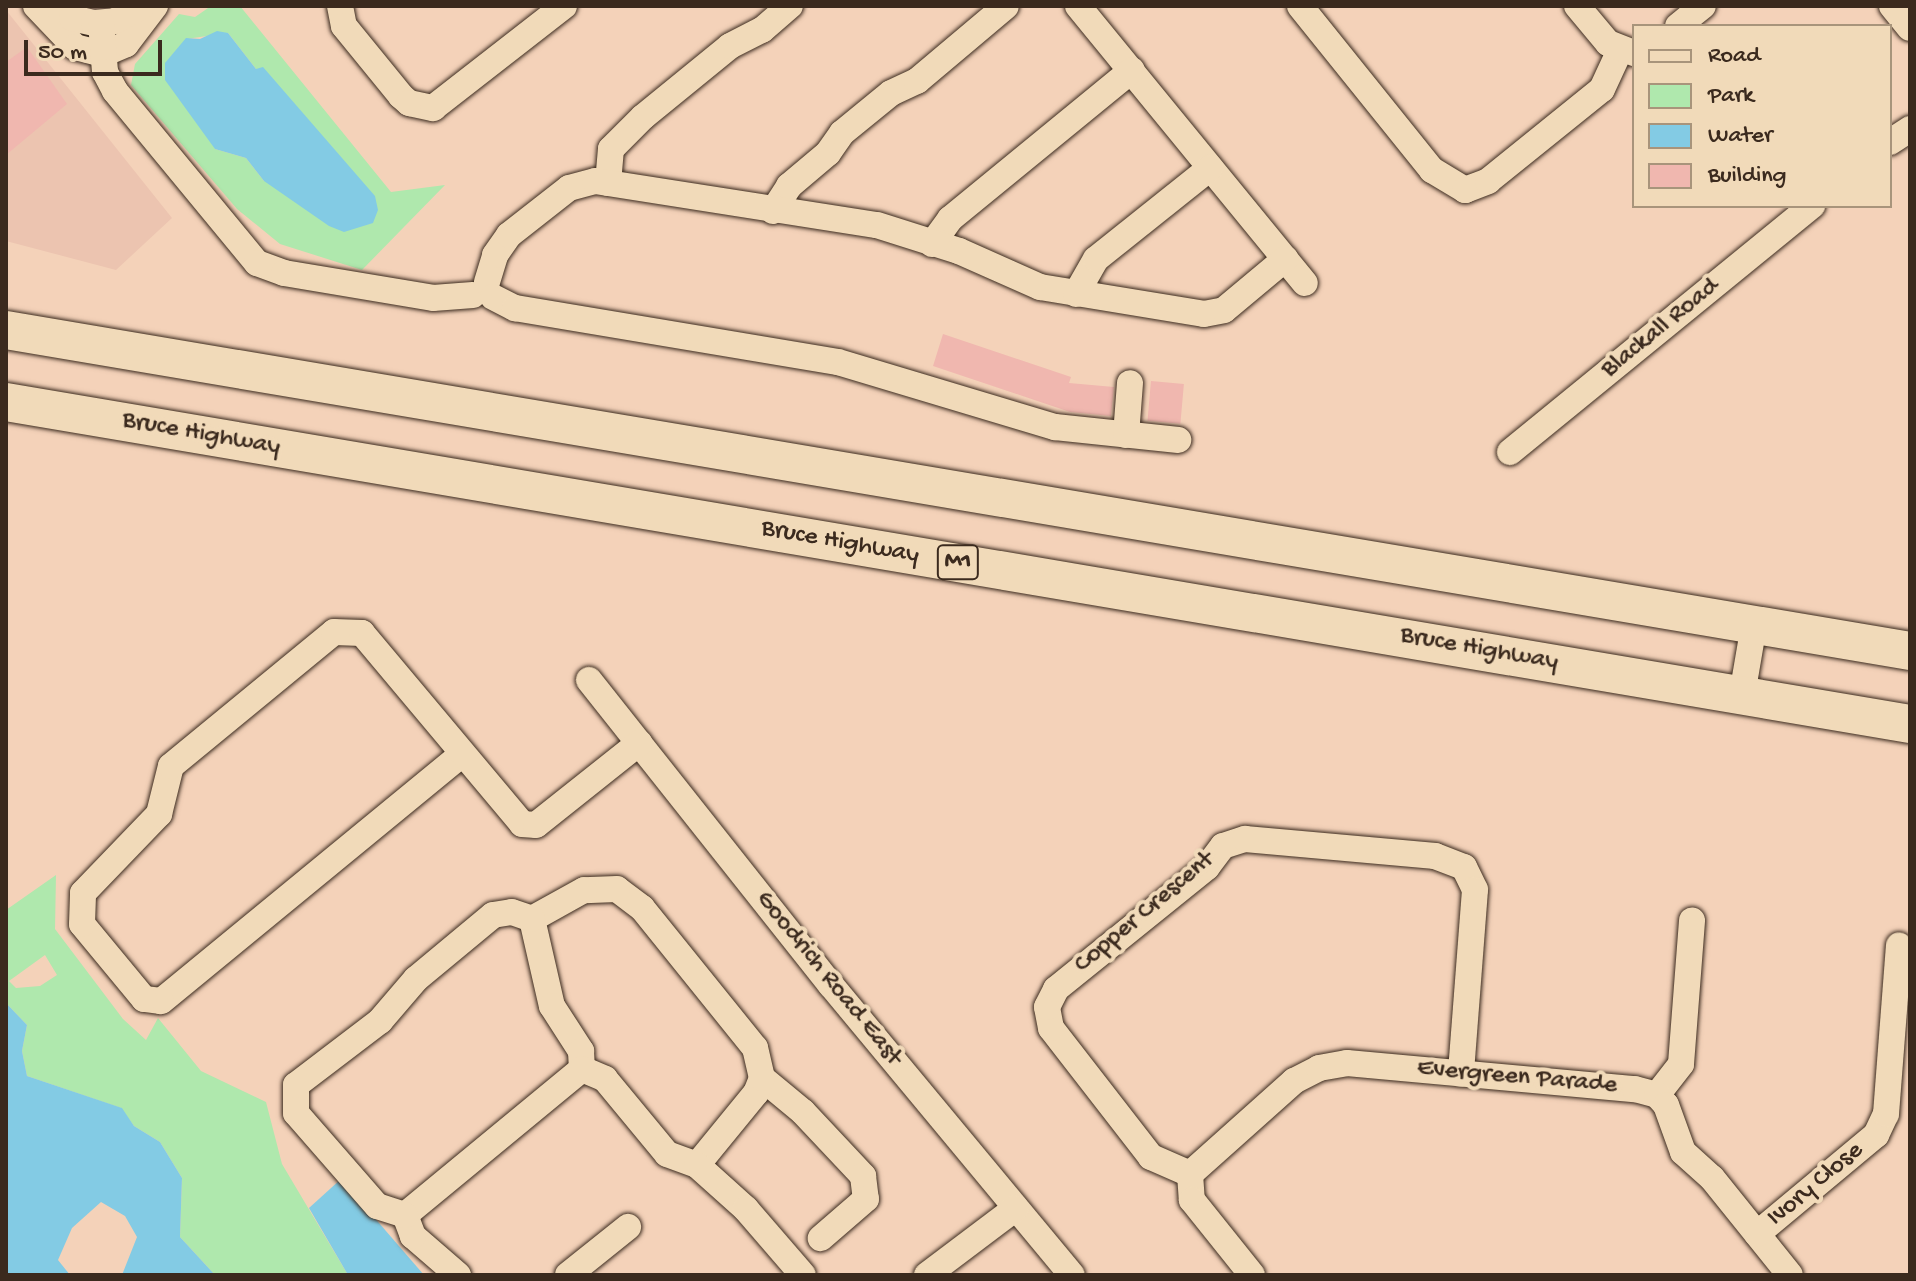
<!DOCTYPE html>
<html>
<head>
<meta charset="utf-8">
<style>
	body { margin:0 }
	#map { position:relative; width:1916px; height:1281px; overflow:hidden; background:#f4d2b9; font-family:"Gochi Hand",sans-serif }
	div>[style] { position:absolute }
	.built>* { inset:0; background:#ecc4b0 }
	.green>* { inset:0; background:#afe8ad }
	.water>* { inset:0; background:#83cbe4 }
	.building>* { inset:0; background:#f0b7af; transform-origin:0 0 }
	.roads { filter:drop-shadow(0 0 2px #3b2a1e) drop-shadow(0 0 2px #3b2a1e) }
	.minor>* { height:26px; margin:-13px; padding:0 13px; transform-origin:13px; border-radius:13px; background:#f1dab9 }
	.highway>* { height:38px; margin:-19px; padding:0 19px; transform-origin:19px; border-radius:19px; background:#f1dab9 }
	span { translate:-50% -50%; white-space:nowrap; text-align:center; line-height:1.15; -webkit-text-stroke:8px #f1dab9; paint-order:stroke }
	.shield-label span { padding:2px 6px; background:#f1dab9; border:2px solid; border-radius:6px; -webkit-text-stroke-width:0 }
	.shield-label { font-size:24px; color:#3b2a1e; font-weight:700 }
	.street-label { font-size:26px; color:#3b2a1e }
	.frame { position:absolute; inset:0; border:8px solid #3b2a1e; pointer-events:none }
	.legend { position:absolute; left:1632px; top:24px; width:260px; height:184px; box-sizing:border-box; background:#f1dab9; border:2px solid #a8947b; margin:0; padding:10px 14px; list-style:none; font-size:24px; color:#3b2a1e }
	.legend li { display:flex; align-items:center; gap:16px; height:40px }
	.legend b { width:40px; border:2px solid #a8947b }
	.scale { position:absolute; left:24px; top:40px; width:138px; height:36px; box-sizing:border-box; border:4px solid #3b2a1e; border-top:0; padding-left:10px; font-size:24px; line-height:28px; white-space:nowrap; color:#3b2a1e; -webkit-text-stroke:6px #f1dab9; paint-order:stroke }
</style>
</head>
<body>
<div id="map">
	<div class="built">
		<i style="clip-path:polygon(6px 10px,172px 218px,116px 270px,6px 241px)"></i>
	</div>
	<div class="green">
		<i style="clip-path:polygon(evenodd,211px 6px,240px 6px,391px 192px,445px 185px,362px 270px,280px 244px,237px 209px,131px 85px,135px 64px,179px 14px,195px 17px,211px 6px,228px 33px,256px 69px,264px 181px,246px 158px,215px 149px,186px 39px,228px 33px)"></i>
		<i style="clip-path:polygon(evenodd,56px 875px,55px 929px,123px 1019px,146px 1040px,158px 1018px,201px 1071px,266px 1102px,282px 1164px,348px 1275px,215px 1275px,180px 1237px,182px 1178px,160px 1142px,134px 1126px,121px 1108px,27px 1076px,22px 1051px,27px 1025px,6px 1003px,6px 910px,56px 875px,45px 955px,57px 975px,40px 986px,16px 988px,9px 981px,45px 955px)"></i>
	</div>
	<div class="water">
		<i style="clip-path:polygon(217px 31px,228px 33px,256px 69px,263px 67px,375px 196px,378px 210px,373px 223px,344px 232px,329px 226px,264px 181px,246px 158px,215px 149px,165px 80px,165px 63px,186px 38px,200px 39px)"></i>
		<i style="clip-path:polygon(6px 1003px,27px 1025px,22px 1051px,27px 1076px,122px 1108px,134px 1126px,160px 1142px,182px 1178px,180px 1237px,215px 1275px,122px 1275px,137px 1237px,125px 1216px,101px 1202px,72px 1228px,58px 1260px,70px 1275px,6px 1275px)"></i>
		<i style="clip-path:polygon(341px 1179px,424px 1275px,348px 1275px,309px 1208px)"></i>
	</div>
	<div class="building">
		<i style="clip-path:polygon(27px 47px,67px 104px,6px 155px,6px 62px)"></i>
		<i style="clip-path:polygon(943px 334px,1071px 377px,1069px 383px,1114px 387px,1111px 416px,1070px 412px,933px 366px)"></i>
		<i style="left:1151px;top:381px;width:33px;height:40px;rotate:5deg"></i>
	</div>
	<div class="roads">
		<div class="minor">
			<i style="left:36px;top:6px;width:57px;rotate:46.4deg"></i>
			<i style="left:75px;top:47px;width:29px;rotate:14deg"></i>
			<i style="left:103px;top:54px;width:25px;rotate:-23deg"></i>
			<i style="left:126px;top:44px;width:48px;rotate:-52.7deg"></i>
			<i style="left:56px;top:6px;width:20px;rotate:37deg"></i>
			<i style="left:72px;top:18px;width:23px;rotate:13deg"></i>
			<i style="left:94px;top:23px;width:21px;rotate:-5deg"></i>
			<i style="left:115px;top:21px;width:31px;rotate:-29deg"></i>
			<i style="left:340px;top:6px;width:20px;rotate:79deg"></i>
			<i style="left:344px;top:26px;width:90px;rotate:50.8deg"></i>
			<i style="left:401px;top:96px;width:11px;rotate:41deg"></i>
			<i style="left:409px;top:103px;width:25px;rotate:12deg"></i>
			<i style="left:433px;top:108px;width:166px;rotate:-37.9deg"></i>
			<i style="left:1078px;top:6px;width:358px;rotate:50.7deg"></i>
			<i style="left:1300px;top:6px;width:211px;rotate:51.2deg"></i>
			<i style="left:1432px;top:170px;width:39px;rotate:31deg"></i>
			<i style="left:1465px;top:190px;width:25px;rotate:-21deg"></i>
			<i style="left:1488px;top:181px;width:146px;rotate:-38.9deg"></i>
			<i style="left:1602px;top:89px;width:43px;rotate:-65.2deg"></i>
			<i style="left:1577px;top:6px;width:48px;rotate:50deg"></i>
			<i style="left:1608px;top:43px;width:28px;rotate:21deg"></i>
			<i style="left:1892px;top:6px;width:28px;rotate:51deg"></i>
			<i style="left:101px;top:23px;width:49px;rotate:85.3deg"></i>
			<i style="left:105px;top:72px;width:21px;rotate:62deg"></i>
			<i style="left:115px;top:91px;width:223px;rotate:50.5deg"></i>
			<i style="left:257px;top:263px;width:29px;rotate:20deg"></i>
			<i style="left:284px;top:273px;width:151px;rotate:9.5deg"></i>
			<i style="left:433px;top:298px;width:40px;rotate:-4.3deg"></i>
			<i style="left:1678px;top:26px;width:32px;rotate:-39deg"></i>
			<i style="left:1890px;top:142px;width:24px;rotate:-33deg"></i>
			<i style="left:608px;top:183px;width:34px;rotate:-85deg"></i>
			<i style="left:611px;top:149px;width:45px;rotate:-45deg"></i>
			<i style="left:643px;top:117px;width:112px;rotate:-39.2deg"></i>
			<i style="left:730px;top:46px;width:36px;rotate:-27deg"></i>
			<i style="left:762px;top:30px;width:37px;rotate:-41deg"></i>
			<i style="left:773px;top:211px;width:30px;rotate:-57deg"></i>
			<i style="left:789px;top:186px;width:51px;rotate:-40.2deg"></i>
			<i style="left:828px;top:153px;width:24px;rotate:-55deg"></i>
			<i style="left:842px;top:133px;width:63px;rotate:-39.2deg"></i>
			<i style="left:891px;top:93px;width:29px;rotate:-25deg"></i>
			<i style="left:917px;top:81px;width:116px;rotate:-40.1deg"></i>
			<i style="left:932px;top:244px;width:31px;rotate:-54deg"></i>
			<i style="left:950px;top:219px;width:235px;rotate:-39.3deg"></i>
			<i style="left:487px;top:282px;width:28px;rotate:-73deg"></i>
			<i style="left:495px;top:255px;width:24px;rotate:-55deg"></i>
			<i style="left:509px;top:235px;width:76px;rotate:-38.1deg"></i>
			<i style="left:569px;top:188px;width:27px;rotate:-15deg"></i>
			<i style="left:595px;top:181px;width:285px;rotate:8.9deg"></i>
			<i style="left:877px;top:225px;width:86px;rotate:17.6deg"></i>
			<i style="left:959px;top:251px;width:89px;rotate:24deg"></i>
			<i style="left:1040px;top:287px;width:166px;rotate:9.3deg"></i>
			<i style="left:1204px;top:314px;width:20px;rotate:-11deg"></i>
			<i style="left:1224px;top:310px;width:80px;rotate:-39.9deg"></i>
			<i style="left:1076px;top:294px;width:40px;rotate:-60.3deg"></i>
			<i style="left:1096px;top:259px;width:146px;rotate:-38.6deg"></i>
			<i style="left:493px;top:297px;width:25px;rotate:27deg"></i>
			<i style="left:515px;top:308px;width:327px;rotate:9.5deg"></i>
			<i style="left:838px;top:362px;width:227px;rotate:16.7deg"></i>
			<i style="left:1055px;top:427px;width:124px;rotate:6deg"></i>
			<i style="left:1126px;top:435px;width:52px;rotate:-85.6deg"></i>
			<i style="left:1510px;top:452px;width:390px;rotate:-39.2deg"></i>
			<i style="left:589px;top:680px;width:389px;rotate:51.6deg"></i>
			<i style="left:831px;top:985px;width:377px;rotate:50.3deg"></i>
			<i style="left:1742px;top:695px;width:71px;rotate:-80.3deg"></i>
			<i style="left:461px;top:755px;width:388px;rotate:140.6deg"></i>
			<i style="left:161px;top:1001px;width:17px;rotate:-173deg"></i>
			<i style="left:144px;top:999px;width:97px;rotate:-129.6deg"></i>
			<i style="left:82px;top:924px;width:31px;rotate:-88deg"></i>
			<i style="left:83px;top:893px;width:110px;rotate:-46.1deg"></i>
			<i style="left:159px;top:814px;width:49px;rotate:-76deg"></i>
			<i style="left:171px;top:766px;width:211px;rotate:-39.4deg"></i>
			<i style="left:334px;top:632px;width:28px;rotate:2deg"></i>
			<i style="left:362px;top:633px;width:249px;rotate:50deg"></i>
			<i style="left:522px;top:824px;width:14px;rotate:4deg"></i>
			<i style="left:536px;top:825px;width:132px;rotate:-38.5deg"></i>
			<i style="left:762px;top:1078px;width:53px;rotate:39.7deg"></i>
			<i style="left:803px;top:1112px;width:88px;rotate:46.8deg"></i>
			<i style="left:863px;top:1176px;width:23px;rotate:83deg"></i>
			<i style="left:866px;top:1199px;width:60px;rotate:139.1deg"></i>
			<i style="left:1657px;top:1095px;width:39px;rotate:-52deg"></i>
			<i style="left:1681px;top:1064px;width:144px;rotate:-85.6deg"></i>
			<i style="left:697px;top:1165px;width:93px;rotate:-50.7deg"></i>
			<i style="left:756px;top:1093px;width:16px;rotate:-68deg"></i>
			<i style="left:762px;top:1078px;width:31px;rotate:-103deg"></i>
			<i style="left:755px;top:1048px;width:180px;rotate:-128.9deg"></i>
			<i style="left:642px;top:908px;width:31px;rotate:-143deg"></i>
			<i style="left:617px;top:889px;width:33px;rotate:178deg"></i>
			<i style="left:584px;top:890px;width:60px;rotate:150.9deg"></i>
			<i style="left:532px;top:919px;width:89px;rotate:77.1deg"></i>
			<i style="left:552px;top:1006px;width:54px;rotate:57.2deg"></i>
			<i style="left:581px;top:1051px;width:18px;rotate:87deg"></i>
			<i style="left:582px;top:1069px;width:25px;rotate:23deg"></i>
			<i style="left:605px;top:1079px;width:97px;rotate:50.4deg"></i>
			<i style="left:667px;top:1154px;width:32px;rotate:20deg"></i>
			<i style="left:697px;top:1165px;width:66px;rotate:41.9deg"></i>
			<i style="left:746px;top:1209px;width:87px;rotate:49.2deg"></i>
			<i style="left:1190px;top:1174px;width:43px;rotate:-156.4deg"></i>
			<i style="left:1151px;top:1157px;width:163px;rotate:-127.8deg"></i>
			<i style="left:1051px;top:1028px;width:21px;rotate:-101deg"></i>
			<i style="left:1047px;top:1007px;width:20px;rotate:-63deg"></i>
			<i style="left:1056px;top:989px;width:194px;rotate:-38.9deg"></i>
			<i style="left:1207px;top:867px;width:26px;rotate:-53deg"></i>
			<i style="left:1223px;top:846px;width:23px;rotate:-18deg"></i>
			<i style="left:1245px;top:839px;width:191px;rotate:5.1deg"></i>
			<i style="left:1435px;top:856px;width:31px;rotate:21deg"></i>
			<i style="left:1464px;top:867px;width:25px;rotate:64deg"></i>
			<i style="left:1475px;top:890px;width:184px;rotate:94.4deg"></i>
			<i style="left:1190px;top:1174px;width:140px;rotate:-41.8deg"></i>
			<i style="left:1294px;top:1081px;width:28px;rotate:-27deg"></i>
			<i style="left:1319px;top:1068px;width:28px;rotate:-10deg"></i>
			<i style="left:1347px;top:1063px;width:289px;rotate:5.2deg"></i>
			<i style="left:1635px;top:1089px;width:23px;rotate:15deg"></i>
			<i style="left:1657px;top:1095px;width:13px;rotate:48deg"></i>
			<i style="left:1666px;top:1105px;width:50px;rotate:70.1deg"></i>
			<i style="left:1683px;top:1152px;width:39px;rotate:42deg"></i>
			<i style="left:1712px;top:1178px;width:124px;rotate:51.2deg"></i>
			<i style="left:1190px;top:1174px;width:26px;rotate:86deg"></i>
			<i style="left:1192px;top:1200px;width:96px;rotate:51.3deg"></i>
			<i style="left:405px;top:1215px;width:229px;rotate:-39.5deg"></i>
			<i style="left:1757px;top:1234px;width:155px;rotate:-39.8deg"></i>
			<i style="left:1876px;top:1135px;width:23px;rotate:-65deg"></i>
			<i style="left:1886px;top:1114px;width:169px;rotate:-85.6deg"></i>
			<i style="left:458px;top:1275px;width:60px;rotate:-139.1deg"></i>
			<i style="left:413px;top:1236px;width:22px;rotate:-111deg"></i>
			<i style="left:405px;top:1215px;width:29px;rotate:-162deg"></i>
			<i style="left:377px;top:1206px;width:123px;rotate:-131.1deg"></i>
			<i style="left:296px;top:1113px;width:28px;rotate:-90deg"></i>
			<i style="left:296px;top:1085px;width:106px;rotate:-37.3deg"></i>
			<i style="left:380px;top:1021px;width:55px;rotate:-49.4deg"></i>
			<i style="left:416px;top:979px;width:100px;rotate:-39.7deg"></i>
			<i style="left:493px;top:915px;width:19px;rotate:-9deg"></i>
			<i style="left:512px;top:912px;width:21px;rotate:19deg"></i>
			<i style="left:568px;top:1275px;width:77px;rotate:-38.7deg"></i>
			<i style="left:927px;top:1275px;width:111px;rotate:-37deg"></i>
		</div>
		<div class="highway">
			<i style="left:6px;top:330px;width:1931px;rotate:9.57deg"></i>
			<i style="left:6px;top:402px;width:1931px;rotate:9.6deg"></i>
		</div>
	</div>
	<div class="shield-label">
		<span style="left:958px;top:562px">M1</span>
	</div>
	<div class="street-label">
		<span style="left:1661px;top:329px;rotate:-39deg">Blackall Road</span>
		<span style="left:201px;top:435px;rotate:10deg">Bruce Highway</span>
		<span style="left:840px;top:543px;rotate:10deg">Bruce Highway</span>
		<span style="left:1479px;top:650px;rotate:10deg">Bruce Highway</span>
		<span style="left:1145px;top:913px;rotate:-40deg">Copper Crescent</span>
		<span style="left:828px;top:979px;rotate:51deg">Goodrich Road East</span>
		<span style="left:1517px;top:1078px;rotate:5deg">Evergreen Parade</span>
		<span style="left:1816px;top:1185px;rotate:-40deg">Ivory Close</span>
	</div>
	<div class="frame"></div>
	<ul class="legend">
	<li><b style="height:10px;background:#f1dab9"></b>Road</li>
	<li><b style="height:22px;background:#afe8ad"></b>Park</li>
	<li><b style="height:22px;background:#83cbe4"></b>Water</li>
	<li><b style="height:22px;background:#f0b7af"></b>Building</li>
	</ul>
	<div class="scale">50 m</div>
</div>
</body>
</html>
